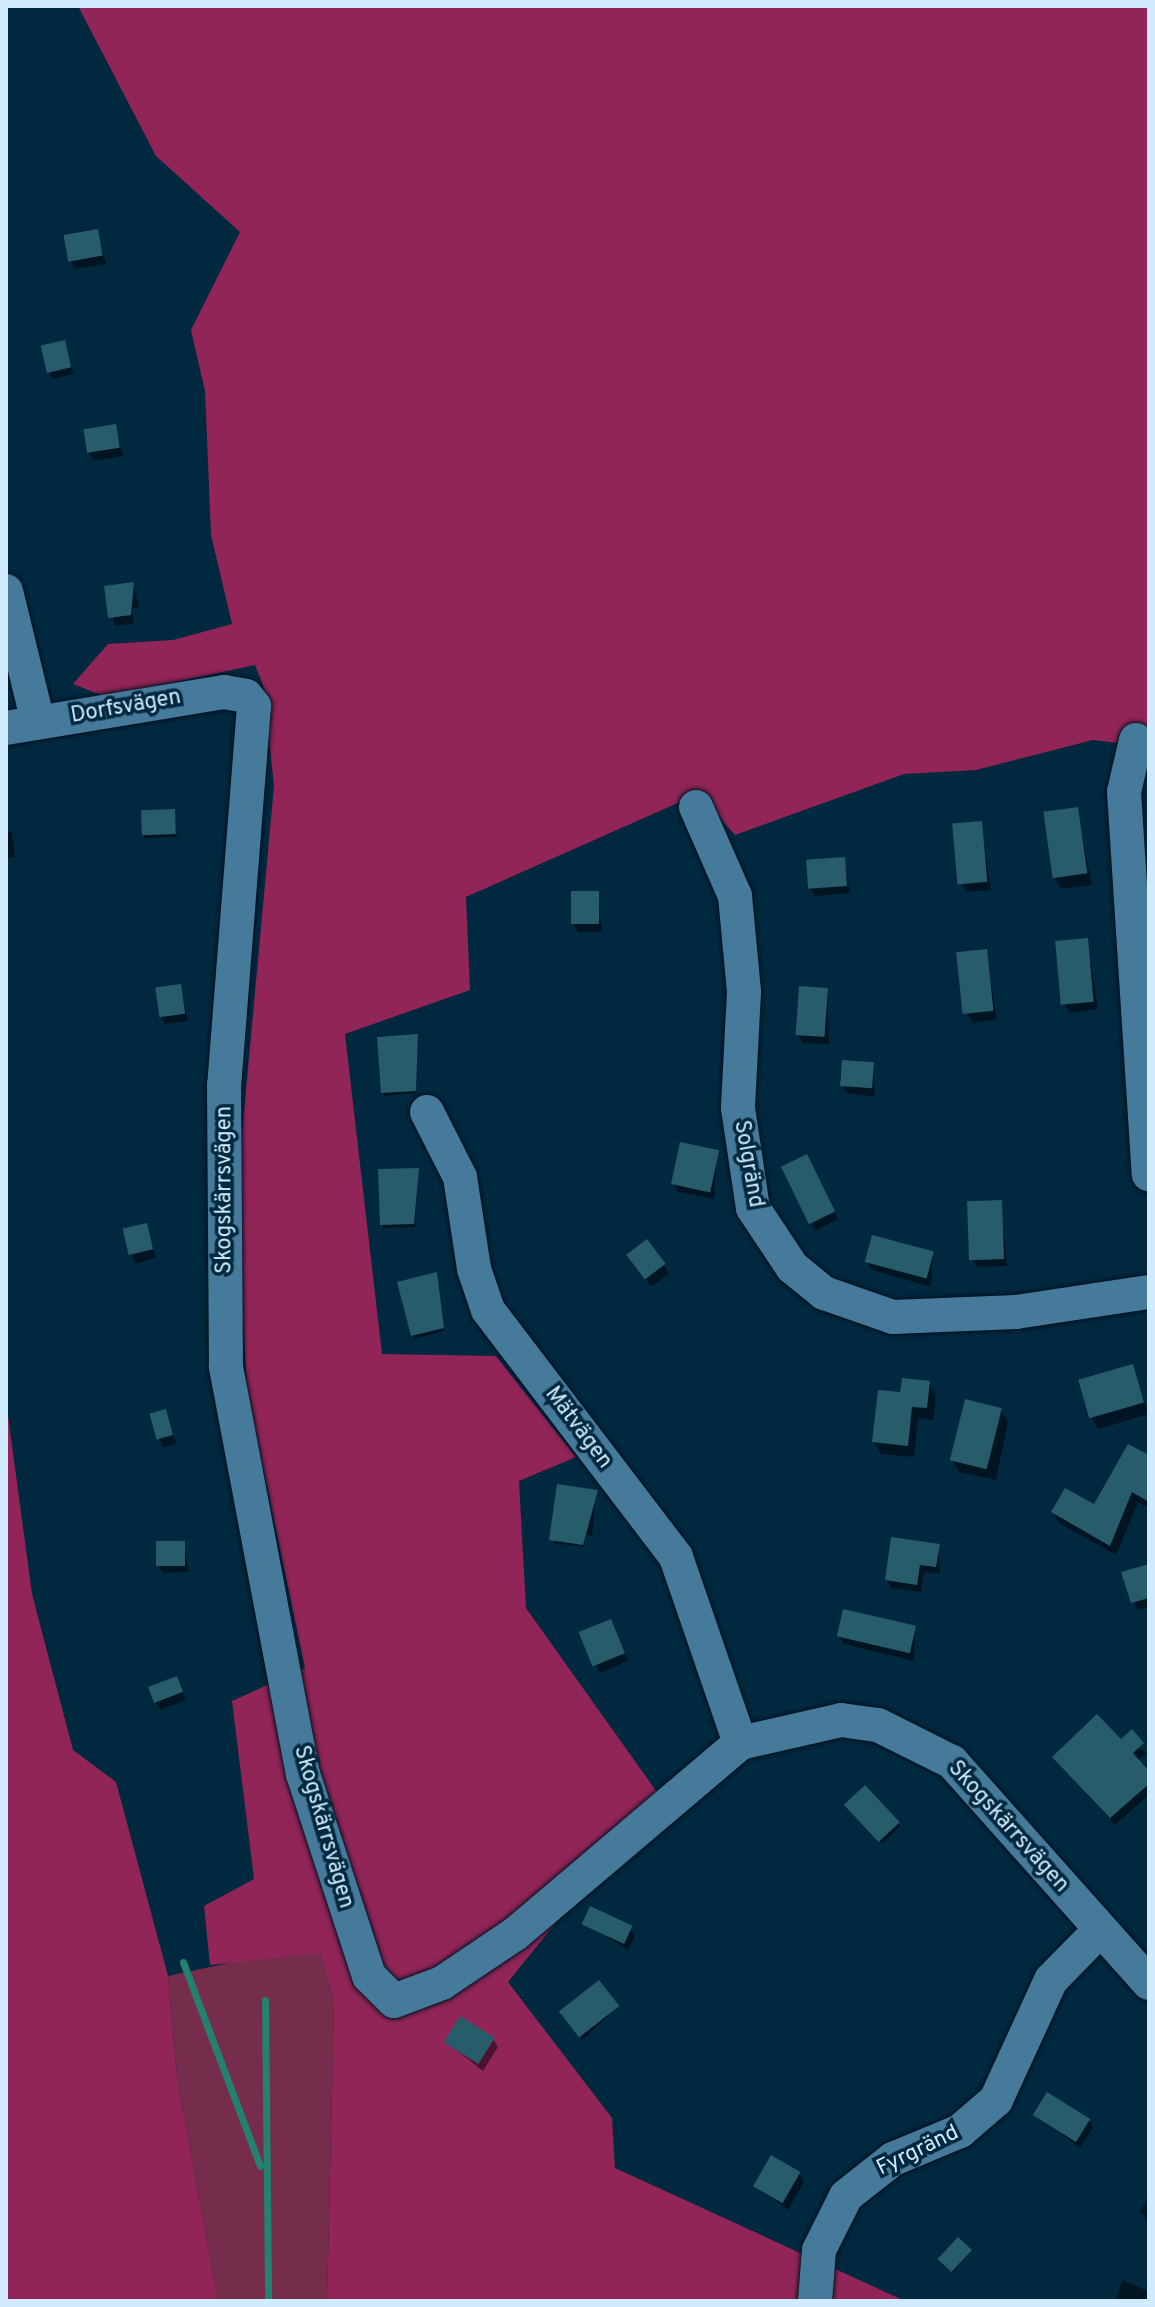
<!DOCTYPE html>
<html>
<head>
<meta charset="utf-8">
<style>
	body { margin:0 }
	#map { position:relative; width:1155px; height:2307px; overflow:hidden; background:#00293f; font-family:Overpass,sans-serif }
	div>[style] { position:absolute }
	.green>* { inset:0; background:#762d4b }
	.forest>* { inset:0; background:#912557 }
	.shadow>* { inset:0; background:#0007; transform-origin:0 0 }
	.stream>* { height:7px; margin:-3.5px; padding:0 3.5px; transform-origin:3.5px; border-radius:3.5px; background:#23816f }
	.building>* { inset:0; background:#275c6a; transform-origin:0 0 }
	.roads { filter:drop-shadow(0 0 2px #001120) drop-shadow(0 0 2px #001120) }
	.minor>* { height:34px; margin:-17px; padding:0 17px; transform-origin:17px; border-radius:17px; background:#467a9a }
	span { translate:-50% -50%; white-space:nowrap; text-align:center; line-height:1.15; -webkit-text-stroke:7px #00293f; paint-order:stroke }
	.street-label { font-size:22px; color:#d0ebfd }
	.frame { position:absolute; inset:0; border:8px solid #d0ebfd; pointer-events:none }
</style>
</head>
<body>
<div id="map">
	<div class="green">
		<i style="clip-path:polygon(321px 1952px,334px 2004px,327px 2301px,218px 2301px,177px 2076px,168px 1976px,271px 1954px)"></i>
	</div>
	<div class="forest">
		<i style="clip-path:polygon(78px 6px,1149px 6px,1149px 747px,1093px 740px,976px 770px,904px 774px,735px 835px,698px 794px,466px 897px,470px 990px,345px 1034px,382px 1354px,496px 1356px,576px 1457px,519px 1481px,526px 1608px,659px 1795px,508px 1982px,612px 2118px,615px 2168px,905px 2301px,327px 2301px,334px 2004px,321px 1953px,210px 1965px,204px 1906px,254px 1879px,232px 1701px,305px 1668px,247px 1392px,240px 1256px,240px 1155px,274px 786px,263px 685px,255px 665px,106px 697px,73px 684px,108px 644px,173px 640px,232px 624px,211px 535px,205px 391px,191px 330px,240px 232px,156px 156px)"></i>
		<i style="clip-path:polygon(6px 1401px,32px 1594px,73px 1750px,116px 1782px,168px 1976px,177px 2076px,218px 2301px,6px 2301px)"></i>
	</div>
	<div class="shadow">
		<i style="clip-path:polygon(97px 231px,106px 264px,75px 269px,71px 261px)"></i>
		<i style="clip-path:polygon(64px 342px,74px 374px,53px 379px,48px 371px)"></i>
		<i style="clip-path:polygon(115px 426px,123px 456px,94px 461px,89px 453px)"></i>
		<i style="clip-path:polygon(133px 584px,139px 607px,132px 608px,134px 623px,115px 626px,106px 588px)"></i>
		<i style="clip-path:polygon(1077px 809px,1092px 885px,1061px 889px,1053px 876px)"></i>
		<i style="clip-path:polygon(174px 811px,177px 837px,145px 838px,143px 835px)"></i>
		<i style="clip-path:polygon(981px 823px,991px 890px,966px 892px,962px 884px)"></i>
		<i style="clip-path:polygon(6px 830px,12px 833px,15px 857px,6px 858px)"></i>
		<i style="clip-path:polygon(844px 859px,850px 893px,815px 896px,810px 888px)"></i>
		<i style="clip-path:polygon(598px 893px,602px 932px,578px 932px,573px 924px)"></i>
		<i style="clip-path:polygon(1087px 940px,1098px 1009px,1070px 1013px,1065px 1005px)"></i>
		<i style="clip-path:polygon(986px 952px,997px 1019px,973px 1023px,968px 1015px)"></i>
		<i style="clip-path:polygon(180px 986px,188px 1021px,165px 1024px,161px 1016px)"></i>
		<i style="clip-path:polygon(827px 990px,829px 1044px,803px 1043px,798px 1035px)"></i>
		<i style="clip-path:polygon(417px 1036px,416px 1093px,385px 1096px,383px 1093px)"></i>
		<i style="clip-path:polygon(873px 1064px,875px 1097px,846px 1093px,842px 1085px)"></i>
		<i style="clip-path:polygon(717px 1152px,714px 1199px,678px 1192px,674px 1184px)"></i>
		<i style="clip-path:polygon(811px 1164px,838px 1219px,815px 1231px,784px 1167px)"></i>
		<i style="clip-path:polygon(418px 1170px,415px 1227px,384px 1228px,382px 1225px)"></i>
		<i style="clip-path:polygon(1001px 1202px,1007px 1266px,977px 1267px,972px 1259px)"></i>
		<i style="left:146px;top:1225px;width:34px;height:22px;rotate:73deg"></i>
		<i style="clip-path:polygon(646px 1242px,669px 1273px,652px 1287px,633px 1264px)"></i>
		<i style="clip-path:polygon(933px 1254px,931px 1287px,872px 1270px,867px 1262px)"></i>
		<i style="clip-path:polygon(437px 1277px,444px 1331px,414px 1339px,413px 1335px)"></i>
		<i style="clip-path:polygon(1132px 1366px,1149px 1414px,1098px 1429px,1091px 1417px)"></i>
		<i style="clip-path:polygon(929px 1383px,936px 1396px,933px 1420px,918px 1418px,914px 1457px,881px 1454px,874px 1441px)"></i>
		<i style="clip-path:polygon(1001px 1410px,1008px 1422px,996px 1480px,959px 1472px,952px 1459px)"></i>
		<i style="left:165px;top:1411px;width:34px;height:14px;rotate:71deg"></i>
		<i style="clip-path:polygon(1149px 1457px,1149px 1508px,1138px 1502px,1116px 1555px,1059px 1523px,1053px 1512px,1095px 1506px)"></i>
		<i style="clip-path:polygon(596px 1492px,592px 1536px,585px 1534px,584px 1547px,553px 1543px)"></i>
		<i style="clip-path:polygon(184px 1543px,189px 1572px,163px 1573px,158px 1565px)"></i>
		<i style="clip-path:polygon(938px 1546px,940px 1574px,924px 1572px,921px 1592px,891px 1588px,887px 1580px)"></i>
		<i style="clip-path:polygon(1149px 1566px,1149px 1607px,1137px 1610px,1124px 1573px)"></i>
		<i style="clip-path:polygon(915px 1628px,914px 1661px,844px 1644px,839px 1636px)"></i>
		<i style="clip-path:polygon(614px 1629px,628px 1661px,600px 1673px,582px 1634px)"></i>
		<i style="clip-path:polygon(181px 1686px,186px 1700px,160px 1710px,156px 1702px)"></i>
		<i style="clip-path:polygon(1121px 1742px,1147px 1752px,1137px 1761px,1149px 1774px,1149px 1795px,1115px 1825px,1054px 1757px)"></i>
		<i style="clip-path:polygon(849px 1808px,899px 1823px,900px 1826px,882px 1844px)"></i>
		<i style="clip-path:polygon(584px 1923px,630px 1928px,635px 1936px,628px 1950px)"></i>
		<i style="clip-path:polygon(618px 2007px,582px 2040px,564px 2016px)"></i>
		<i style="clip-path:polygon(493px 2039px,498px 2047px,483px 2071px,446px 2042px)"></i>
		<i style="clip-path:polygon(1035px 2115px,1089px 2120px,1093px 2128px,1080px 2148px)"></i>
		<i style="clip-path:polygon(800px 2174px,804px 2182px,788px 2210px,756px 2186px)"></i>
		<i style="clip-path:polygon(1148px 2197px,1149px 2198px,1149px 2221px,1140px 2212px)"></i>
		<i style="clip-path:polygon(970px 2251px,953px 2273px,942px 2261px)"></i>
		<i style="clip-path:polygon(1123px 2280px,1149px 2292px,1149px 2301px,1115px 2301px)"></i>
	</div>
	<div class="stream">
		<i style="left:183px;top:1962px;width:218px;rotate:69.3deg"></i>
		<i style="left:265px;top:2000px;width:301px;rotate:89.4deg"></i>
	</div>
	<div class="building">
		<i style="left:98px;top:229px;width:27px;height:35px;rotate:80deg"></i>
		<i style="left:65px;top:340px;width:28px;height:25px;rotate:77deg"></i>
		<i style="left:116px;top:424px;width:24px;height:33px;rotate:81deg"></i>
		<i style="clip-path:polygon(134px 582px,131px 615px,108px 618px,104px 586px)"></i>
		<i style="left:1078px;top:807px;width:67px;height:35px;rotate:82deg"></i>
		<i style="left:175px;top:809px;width:25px;height:34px;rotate:88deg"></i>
		<i style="left:982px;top:821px;width:61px;height:30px;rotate:85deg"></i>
		<i style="left:845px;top:857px;width:29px;height:39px;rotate:86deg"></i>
		<i style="left:571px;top:891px;width:28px;height:33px"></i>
		<i style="left:1088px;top:938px;width:64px;height:33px;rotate:85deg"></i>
		<i style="left:987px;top:949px;width:62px;height:31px;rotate:84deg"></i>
		<i style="left:181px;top:984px;width:30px;height:26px;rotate:82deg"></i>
		<i style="left:799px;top:986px;width:29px;height:49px;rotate:4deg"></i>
		<i style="clip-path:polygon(418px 1034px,416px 1091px,381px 1093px,377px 1037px)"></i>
		<i style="left:842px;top:1060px;width:32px;height:26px;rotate:4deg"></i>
		<i style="left:680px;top:1142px;width:40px;height:43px;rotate:12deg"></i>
		<i style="left:807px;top:1154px;width:64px;height:29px;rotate:64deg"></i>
		<i style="clip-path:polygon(419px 1168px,414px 1224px,380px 1225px,378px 1169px)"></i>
		<i style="left:1002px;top:1200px;width:59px;height:35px;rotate:88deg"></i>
		<i style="left:147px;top:1223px;width:27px;height:25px;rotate:77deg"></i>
		<i style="left:872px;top:1235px;width:64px;height:28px;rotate:15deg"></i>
		<i style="left:647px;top:1239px;width:31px;height:26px;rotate:53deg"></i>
		<i style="clip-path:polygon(437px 1272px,444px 1328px,411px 1336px,397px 1282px)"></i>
		<i style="left:1133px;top:1364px;width:40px;height:57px;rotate:74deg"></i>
		<i style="clip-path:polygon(902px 1378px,930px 1381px,927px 1408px,912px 1407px,908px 1446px,872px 1442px,878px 1390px,900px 1392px)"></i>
		<i style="left:965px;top:1399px;width:38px;height:63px;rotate:14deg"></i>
		<i style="left:166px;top:1409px;width:27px;height:17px;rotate:75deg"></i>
		<i style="clip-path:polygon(1128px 1444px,1149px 1455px,1149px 1502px,1132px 1492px,1110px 1546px,1051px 1512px,1065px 1488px,1094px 1504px)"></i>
		<i style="clip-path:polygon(557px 1484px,598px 1490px,583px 1545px,549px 1540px)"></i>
		<i style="clip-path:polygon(891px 1537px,940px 1544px,936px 1567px,920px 1565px,917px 1585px,885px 1580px)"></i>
		<i style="left:156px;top:1541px;width:29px;height:25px"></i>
		<i style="clip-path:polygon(1149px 1564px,1149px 1598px,1131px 1603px,1121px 1572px)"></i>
		<i style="left:843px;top:1609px;width:75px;height:28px;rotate:13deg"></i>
		<i style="left:611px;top:1619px;width:37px;height:35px;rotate:68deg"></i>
		<i style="left:177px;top:1676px;width:17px;height:31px;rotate:69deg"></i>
		<i style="clip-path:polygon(1097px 1714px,1121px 1739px,1132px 1729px,1144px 1743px,1133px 1753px,1149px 1771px,1149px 1784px,1110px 1818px,1052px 1757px)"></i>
		<i style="left:865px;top:1785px;width:51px;height:29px;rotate:47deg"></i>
		<i style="left:590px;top:1906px;width:47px;height:20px;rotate:25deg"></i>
		<i style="left:599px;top:1980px;width:33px;height:51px;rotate:52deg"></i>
		<i style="left:460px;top:2016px;width:41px;height:31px;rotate:32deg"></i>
		<i style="left:1047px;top:2092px;width:51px;height:27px;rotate:32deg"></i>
		<i style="left:771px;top:2155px;width:34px;height:36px;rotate:30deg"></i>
		<i style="left:958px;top:2237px;width:19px;height:30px;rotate:43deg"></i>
	</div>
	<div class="roads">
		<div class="minor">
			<i style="left:6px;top:591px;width:135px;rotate:76.3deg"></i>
			<i style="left:6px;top:728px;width:221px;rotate:-9.4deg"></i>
			<i style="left:224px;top:692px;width:22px;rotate:10deg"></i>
			<i style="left:246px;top:696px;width:13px;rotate:51deg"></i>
			<i style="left:254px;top:706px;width:380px;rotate:94.5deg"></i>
			<i style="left:224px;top:1085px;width:282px;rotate:89.6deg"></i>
			<i style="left:226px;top:1367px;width:414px;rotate:79.3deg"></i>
			<i style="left:303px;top:1774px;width:213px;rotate:71.9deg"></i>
			<i style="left:369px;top:1976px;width:35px;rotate:45deg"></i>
			<i style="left:394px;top:2001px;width:51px;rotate:-20.6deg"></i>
			<i style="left:442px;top:1983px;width:88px;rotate:-33.9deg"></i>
			<i style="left:515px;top:1934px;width:295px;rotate:-40.3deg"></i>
			<i style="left:740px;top:1743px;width:104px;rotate:-12.8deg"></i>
			<i style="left:841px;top:1720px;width:37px;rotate:8deg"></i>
			<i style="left:878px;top:1725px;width:83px;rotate:26.6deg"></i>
			<i style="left:952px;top:1762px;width:296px;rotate:48.3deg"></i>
			<i style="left:1136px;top:740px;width:53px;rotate:103deg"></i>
			<i style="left:1124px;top:792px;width:383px;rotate:86.3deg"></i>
			<i style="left:696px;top:807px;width:97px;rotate:66.3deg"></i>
			<i style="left:735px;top:896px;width:96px;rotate:84.6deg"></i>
			<i style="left:744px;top:992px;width:116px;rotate:93deg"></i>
			<i style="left:738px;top:1108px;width:101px;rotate:81.5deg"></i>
			<i style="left:753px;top:1208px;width:71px;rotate:56.5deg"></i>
			<i style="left:792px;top:1267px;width:41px;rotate:39.1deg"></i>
			<i style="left:824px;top:1293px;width:73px;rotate:19.2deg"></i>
			<i style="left:893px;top:1317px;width:123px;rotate:-2.3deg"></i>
			<i style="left:1016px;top:1312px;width:134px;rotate:-8.6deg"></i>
			<i style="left:427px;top:1112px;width:73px;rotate:63.1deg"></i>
			<i style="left:460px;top:1177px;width:93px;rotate:81.3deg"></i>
			<i style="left:474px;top:1269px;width:43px;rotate:71.1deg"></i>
			<i style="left:488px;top:1310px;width:310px;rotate:52.7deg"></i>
			<i style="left:676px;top:1557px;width:197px;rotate:71deg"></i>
			<i style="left:815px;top:2301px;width:51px;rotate:-85.5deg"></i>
			<i style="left:819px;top:2250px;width:60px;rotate:-63.4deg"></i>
			<i style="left:846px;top:2196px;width:60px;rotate:-38.2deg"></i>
			<i style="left:893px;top:2159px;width:73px;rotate:-22.7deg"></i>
			<i style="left:960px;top:2131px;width:48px;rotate:-40.7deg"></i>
			<i style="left:996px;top:2100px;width:132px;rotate:-65.4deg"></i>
			<i style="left:1051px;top:1980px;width:67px;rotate:-45.6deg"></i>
		</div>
	</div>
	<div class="street-label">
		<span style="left:126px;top:707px;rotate:-10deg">Dorfsvägen</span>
		<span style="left:748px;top:1164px;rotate:80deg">Solgränd</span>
		<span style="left:225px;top:1190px;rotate:-90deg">Skogskärrsvägen</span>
		<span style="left:578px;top:1428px;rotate:53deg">Mätvägen</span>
		<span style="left:323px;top:1827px;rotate:74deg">Skogskärrsvägen</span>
		<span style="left:1008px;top:1827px;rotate:48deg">Skogskärrsvägen</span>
		<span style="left:918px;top:2151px;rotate:-26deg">Fyrgränd</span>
	</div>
	<div class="frame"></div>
</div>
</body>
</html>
